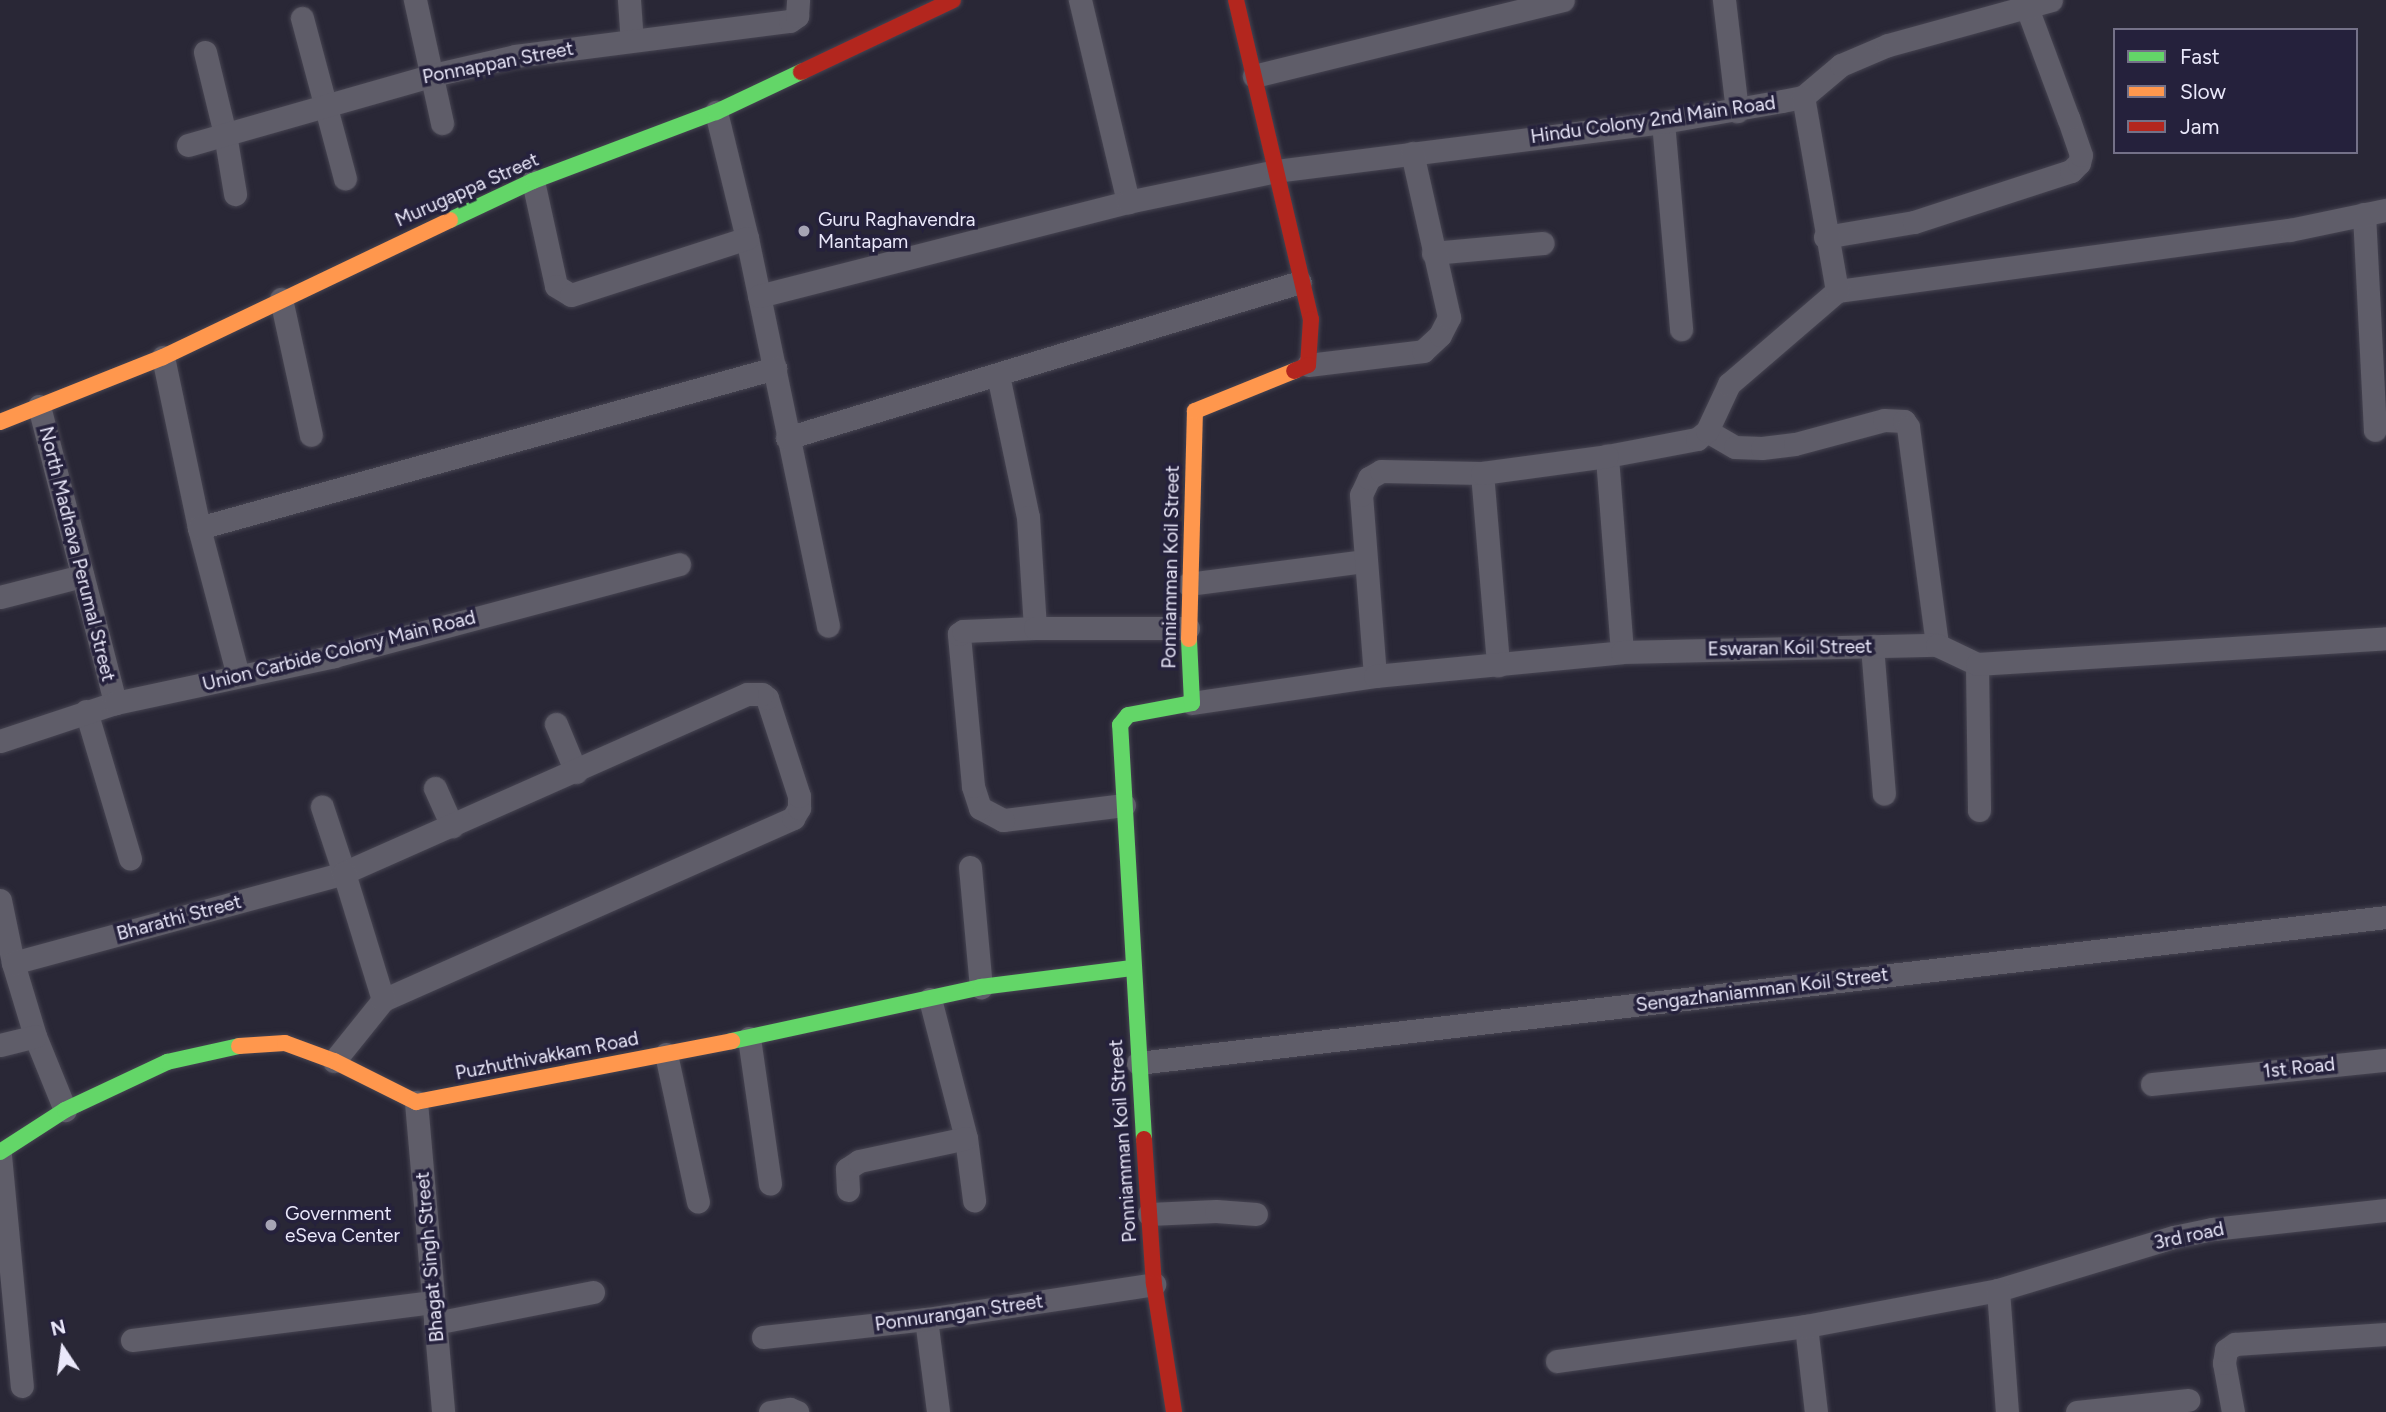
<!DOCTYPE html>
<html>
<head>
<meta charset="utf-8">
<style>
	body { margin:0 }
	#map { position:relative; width:2386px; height:1412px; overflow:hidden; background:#292736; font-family:Figtree,sans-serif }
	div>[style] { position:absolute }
	.roads { filter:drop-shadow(0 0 2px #464451) drop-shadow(0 0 2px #464451) }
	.street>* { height:23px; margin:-11.5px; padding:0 11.5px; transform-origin:11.5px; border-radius:11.5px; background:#5f5d69 }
	.fast>* { height:16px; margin:-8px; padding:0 8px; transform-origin:8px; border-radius:8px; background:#63d668 }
	.slow>* { height:16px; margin:-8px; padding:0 8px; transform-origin:8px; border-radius:8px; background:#ff974d }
	.jam>* { height:16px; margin:-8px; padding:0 8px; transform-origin:8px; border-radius:8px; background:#b3261e }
	.dots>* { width:19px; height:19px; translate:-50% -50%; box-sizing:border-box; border:4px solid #25213c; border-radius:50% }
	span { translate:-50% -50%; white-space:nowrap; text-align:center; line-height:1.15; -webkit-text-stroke:7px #25213c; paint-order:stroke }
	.street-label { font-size:19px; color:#eae8fa }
	.poi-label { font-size:19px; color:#eae8fa }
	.left { translate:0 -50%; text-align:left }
	.legend { position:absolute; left:2113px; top:28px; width:245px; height:126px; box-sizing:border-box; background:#25213c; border:2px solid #747188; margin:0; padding:9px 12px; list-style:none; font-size:21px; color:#eae8fa }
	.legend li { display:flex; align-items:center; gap:14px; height:35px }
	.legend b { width:35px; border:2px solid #747188 }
	.north { position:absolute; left:28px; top:1314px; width:70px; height:70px; -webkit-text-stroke:5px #25213c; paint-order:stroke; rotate:347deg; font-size:19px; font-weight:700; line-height:28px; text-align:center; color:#eae8fa }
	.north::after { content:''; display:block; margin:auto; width:24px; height:32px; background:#eae8fa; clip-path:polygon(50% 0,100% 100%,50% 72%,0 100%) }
</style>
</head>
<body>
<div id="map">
	<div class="roads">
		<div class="street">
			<i style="left:415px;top:0;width:126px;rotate:77.6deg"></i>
			<i style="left:629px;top:0;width:39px;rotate:86deg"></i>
			<i style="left:1080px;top:0;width:208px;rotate:76.6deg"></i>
			<i style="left:1724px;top:0;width:112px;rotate:83.3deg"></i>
			<i style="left:302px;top:18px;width:166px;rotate:75deg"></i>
			<i style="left:205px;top:52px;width:84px;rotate:76.3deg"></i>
			<i style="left:225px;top:134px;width:61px;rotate:80.5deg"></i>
			<i style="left:1254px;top:76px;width:318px;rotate:-13.8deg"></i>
			<i style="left:716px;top:112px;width:130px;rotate:76.2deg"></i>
			<i style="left:747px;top:238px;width:396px;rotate:78.2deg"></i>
			<i style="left:1663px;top:122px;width:208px;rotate:85deg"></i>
			<i style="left:188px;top:145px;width:255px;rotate:-15.9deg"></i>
			<i style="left:433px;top:75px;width:84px;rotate:-13deg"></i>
			<i style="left:515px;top:56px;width:277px;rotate:-7.3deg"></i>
			<i style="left:790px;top:21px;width:9px;rotate:-36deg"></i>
			<i style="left:797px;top:16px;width:16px;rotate:-86deg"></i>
			<i style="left:533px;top:181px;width:107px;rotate:77.6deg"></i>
			<i style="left:556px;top:286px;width:17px;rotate:31deg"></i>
			<i style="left:571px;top:295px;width:185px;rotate:-17.9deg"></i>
			<i style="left:2364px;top:214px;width:216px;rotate:87.1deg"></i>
			<i style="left:1825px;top:237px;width:90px;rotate:-9.6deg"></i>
			<i style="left:1914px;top:222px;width:165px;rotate:-18deg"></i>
			<i style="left:2071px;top:171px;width:11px;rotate:-45deg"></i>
			<i style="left:2079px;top:163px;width:8px;rotate:-76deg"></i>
			<i style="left:2081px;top:155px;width:39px;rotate:-109deg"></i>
			<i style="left:2068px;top:118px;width:126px;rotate:-110.4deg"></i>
			<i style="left:1433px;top:253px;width:110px;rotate:-5.2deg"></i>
			<i style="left:1837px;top:291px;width:457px;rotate:-7.7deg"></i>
			<i style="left:2290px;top:230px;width:98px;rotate:-11.8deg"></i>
			<i style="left:759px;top:296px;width:381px;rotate:-14.3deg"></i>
			<i style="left:1128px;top:202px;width:151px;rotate:-11.8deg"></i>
			<i style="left:1276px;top:171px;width:390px;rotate:-7.2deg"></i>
			<i style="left:1663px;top:122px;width:121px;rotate:-10deg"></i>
			<i style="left:1782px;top:101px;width:21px;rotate:-11deg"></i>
			<i style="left:1803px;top:97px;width:50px;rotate:-40.1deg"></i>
			<i style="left:1841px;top:65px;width:51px;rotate:-23.1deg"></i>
			<i style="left:1888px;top:45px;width:169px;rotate:-15.4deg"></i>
			<i style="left:281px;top:299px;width:139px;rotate:77.6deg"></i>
			<i style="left:163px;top:357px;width:175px;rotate:78.1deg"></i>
			<i style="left:199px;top:528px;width:153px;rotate:75.2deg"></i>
			<i style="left:1308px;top:365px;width:116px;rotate:-6.9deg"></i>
			<i style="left:1423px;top:351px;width:23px;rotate:-43deg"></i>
			<i style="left:1440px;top:335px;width:20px;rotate:-63deg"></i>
			<i style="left:1449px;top:317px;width:168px;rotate:-102.7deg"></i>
			<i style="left:998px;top:375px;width:145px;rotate:78.1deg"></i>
			<i style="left:1028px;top:517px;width:111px;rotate:86.4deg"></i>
			<i style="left:39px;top:406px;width:307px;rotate:75.6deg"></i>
			<i style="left:1707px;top:431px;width:32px;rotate:30deg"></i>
			<i style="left:1735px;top:447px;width:27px;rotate:2deg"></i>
			<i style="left:1762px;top:448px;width:33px;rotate:-7deg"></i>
			<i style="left:1795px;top:444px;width:92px;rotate:-15.1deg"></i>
			<i style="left:1884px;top:420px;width:20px;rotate:3deg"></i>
			<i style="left:1904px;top:421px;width:7px;rotate:56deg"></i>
			<i style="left:1908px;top:427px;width:220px;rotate:82.4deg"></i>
			<i style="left:787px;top:438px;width:536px;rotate:-16.91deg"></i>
			<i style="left:1482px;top:473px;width:193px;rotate:85.2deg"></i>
			<i style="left:199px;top:528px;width:598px;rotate:-15.52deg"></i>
			<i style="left:1188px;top:584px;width:179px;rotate:-7.4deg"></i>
			<i style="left:0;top:597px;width:85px;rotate:-14.4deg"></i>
			<i style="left:1872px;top:646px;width:148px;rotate:85.4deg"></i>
			<i style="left:1622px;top:652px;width:197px;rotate:-94.4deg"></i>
			<i style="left:1607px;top:456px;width:92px;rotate:-10.7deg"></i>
			<i style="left:1697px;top:439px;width:13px;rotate:-39deg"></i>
			<i style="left:1707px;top:431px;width:52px;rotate:-64.9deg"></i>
			<i style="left:1729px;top:384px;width:143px;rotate:-40.7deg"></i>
			<i style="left:1837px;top:291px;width:197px;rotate:-99.9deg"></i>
			<i style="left:1977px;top:664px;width:146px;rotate:89.2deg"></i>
			<i style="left:1375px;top:676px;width:182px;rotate:-94.4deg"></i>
			<i style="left:1361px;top:495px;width:19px;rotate:-65deg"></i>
			<i style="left:1369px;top:478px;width:14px;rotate:-30deg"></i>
			<i style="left:1381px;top:471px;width:101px;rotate:1.1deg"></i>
			<i style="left:1482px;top:473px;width:126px;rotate:-7.7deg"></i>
			<i style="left:1192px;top:703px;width:185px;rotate:-8.4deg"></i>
			<i style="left:1375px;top:676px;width:248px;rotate:-5.5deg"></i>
			<i style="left:1622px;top:652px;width:315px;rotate:-1.3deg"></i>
			<i style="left:1937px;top:645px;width:44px;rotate:25.4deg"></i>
			<i style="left:1977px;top:664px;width:410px;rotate:-3.6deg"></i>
			<i style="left:86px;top:711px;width:154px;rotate:73.4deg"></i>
			<i style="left:556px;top:724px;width:52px;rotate:67.4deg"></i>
			<i style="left:0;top:741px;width:121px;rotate:-18.3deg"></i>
			<i style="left:115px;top:703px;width:224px;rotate:-12.1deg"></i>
			<i style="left:334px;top:656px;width:357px;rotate:-14.9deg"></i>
			<i style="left:435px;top:788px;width:42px;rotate:65.9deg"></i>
			<i style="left:1124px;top:805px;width:122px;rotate:172.9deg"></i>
			<i style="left:1003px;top:820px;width:26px;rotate:-152deg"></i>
			<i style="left:980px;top:808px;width:23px;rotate:-108deg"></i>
			<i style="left:973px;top:786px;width:153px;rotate:-95.3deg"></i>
			<i style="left:959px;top:634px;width:5px;rotate:-37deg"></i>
			<i style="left:963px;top:631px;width:72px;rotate:-2.4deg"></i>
			<i style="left:1035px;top:628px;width:153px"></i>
			<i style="left:970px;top:867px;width:121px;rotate:84.8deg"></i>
			<i style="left:0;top:900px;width:64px;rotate:78.3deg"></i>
			<i style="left:13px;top:963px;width:76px;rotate:73.2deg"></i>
			<i style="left:35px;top:1036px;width:80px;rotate:67.9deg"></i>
			<i style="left:13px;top:963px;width:343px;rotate:-15.2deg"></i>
			<i style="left:344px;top:873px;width:70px;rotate:-108.4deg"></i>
			<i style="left:930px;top:999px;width:144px;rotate:75.5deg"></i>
			<i style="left:966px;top:1138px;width:63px;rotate:82.6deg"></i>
			<i style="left:749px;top:1038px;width:147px;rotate:81.8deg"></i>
			<i style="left:0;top:1045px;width:36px;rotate:-14deg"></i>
			<i style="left:666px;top:1054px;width:151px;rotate:77.8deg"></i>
			<i style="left:334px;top:1061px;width:78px;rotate:-51.2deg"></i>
			<i style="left:383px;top:1000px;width:449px;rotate:-23.9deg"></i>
			<i style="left:793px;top:818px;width:12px;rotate:-59deg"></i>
			<i style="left:799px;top:808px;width:12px;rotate:-90deg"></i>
			<i style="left:799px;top:796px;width:103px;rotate:-108.1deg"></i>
			<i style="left:767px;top:698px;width:6px;rotate:-141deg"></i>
			<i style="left:762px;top:694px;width:15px;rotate:180deg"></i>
			<i style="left:747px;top:694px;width:441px;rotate:156.1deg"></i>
			<i style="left:344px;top:873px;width:133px;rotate:72.9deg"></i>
			<i style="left:1138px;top:1063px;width:1257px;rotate:-6.67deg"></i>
			<i style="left:2152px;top:1084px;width:235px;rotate:-5.9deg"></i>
			<i style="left:416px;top:1102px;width:311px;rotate:85deg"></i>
			<i style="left:0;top:1155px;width:232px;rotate:84.6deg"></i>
			<i style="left:848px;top:1190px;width:21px;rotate:-93deg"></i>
			<i style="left:847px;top:1169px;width:14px;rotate:-34deg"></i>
			<i style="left:859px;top:1161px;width:109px;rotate:-12.1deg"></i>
			<i style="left:1149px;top:1214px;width:67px;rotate:-2.6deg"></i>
			<i style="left:1216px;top:1211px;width:40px;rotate:4.3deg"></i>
			<i style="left:1998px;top:1290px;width:184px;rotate:-16.8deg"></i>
			<i style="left:2174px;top:1237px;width:40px;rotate:-12deg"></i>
			<i style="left:2213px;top:1229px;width:174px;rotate:-6.3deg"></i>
			<i style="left:926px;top:1319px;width:94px;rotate:82.6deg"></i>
			<i style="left:435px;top:1323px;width:161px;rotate:-11.1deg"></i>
			<i style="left:1806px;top:1326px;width:87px;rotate:83.4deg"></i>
			<i style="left:763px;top:1337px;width:164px;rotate:-6.3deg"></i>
			<i style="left:926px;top:1319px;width:231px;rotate:-8.7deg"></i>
			<i style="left:132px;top:1340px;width:303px;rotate:-7.2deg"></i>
			<i style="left:1557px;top:1361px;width:251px;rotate:-8deg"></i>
			<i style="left:1806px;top:1326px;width:195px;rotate:-10.6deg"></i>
			<i style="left:1998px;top:1290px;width:122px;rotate:85.8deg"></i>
			<i style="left:770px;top:1412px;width:20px;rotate:-9deg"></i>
			<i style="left:790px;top:1409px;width:8px;rotate:23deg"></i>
			<i style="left:2077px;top:1412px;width:112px;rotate:-6.2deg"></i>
			<i style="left:2233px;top:1412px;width:50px;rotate:-100.4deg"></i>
			<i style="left:2224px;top:1363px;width:13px;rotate:-81deg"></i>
			<i style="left:2226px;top:1350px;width:11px;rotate:-34deg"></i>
			<i style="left:2235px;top:1344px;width:151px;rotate:-3.8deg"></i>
		</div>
		<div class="fast">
			<i style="left:450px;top:220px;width:92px;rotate:-25.2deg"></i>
			<i style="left:533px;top:181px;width:196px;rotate:-20.7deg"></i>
			<i style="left:716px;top:112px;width:94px;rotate:-25.2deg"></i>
			<i style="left:732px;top:1041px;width:255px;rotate:-12.2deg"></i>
			<i style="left:981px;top:987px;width:152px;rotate:-7.2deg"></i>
			<i style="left:1144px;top:1139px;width:415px;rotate:-93.3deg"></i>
			<i style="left:1120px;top:725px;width:13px;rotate:-51deg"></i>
			<i style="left:1128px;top:715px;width:65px;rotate:-10.6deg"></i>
			<i style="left:1192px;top:703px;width:64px;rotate:-92.7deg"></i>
			<i style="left:0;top:1152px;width:77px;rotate:-32.9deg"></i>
			<i style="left:65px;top:1110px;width:113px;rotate:-25.2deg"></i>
			<i style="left:167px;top:1062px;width:74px;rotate:-12.5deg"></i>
		</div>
		<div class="slow">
			<i style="left:0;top:422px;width:175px;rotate:-21.7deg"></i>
			<i style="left:163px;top:357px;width:318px;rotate:-25.5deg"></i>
			<i style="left:1189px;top:639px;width:228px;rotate:-88.5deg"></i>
			<i style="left:1195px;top:411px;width:107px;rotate:-22deg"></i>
			<i style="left:239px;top:1046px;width:46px;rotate:-3.7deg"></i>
			<i style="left:285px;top:1043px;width:52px;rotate:20.2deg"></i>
			<i style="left:334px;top:1061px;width:92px;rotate:26.6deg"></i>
			<i style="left:416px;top:1102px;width:322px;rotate:-10.9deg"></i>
		</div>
		<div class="jam">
			<i style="left:1236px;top:0;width:328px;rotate:76.8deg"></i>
			<i style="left:1311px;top:319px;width:46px;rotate:93.7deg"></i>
			<i style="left:1308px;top:365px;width:15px;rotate:157deg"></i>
			<i style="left:801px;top:72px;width:168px;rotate:-25.3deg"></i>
			<i style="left:1144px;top:1139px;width:145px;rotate:86.1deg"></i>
			<i style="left:1154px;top:1284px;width:130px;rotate:81.1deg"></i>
		</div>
	</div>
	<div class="dots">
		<i style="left:804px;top:231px;background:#a6a4b5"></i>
		<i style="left:271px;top:1225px;background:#a6a4b5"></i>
	</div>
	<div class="street-label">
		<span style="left:498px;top:63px;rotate:-11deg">Ponnappan Street</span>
		<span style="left:1653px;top:120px;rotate:-8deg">Hindu Colony 2nd Main Road</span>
		<span style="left:467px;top:190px;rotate:-24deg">Murugappa Street</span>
		<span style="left:77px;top:554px;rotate:76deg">North Madhava Perumal Street</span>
		<span style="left:1171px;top:567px;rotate:-89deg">Ponniamman Koil Street</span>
		<span style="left:1790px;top:648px;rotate:-1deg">Eswaran Koil Street</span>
		<span style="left:339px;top:651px;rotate:-14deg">Union Carbide Colony Main Road</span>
		<span style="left:179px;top:918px;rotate:-15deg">Bharathi Street</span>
		<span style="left:1762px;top:990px;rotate:-7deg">Sengazhaniamman Koil Street</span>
		<span style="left:547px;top:1056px;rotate:-11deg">Puzhuthivakkam Road</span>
		<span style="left:2299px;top:1068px;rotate:-6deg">1st Road</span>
		<span style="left:1123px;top:1141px;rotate:-94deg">Ponniamman Koil Street</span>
		<span style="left:2189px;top:1236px;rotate:-12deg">3rd road</span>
		<span style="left:430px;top:1257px;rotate:-95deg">Bhagat Singh Street</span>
		<span style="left:959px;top:1313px;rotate:-8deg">Ponnurangan Street</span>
	</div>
	<div class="poi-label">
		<span class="left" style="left:818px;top:231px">Guru Raghavendra<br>Mantapam</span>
		<span class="left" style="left:285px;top:1225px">Government<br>eSeva Center</span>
	</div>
	<ul class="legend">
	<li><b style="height:9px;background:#63d668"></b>Fast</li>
	<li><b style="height:9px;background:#ff974d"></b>Slow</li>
	<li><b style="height:9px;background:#b3261e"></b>Jam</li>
	</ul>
	<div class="north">N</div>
</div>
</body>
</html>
